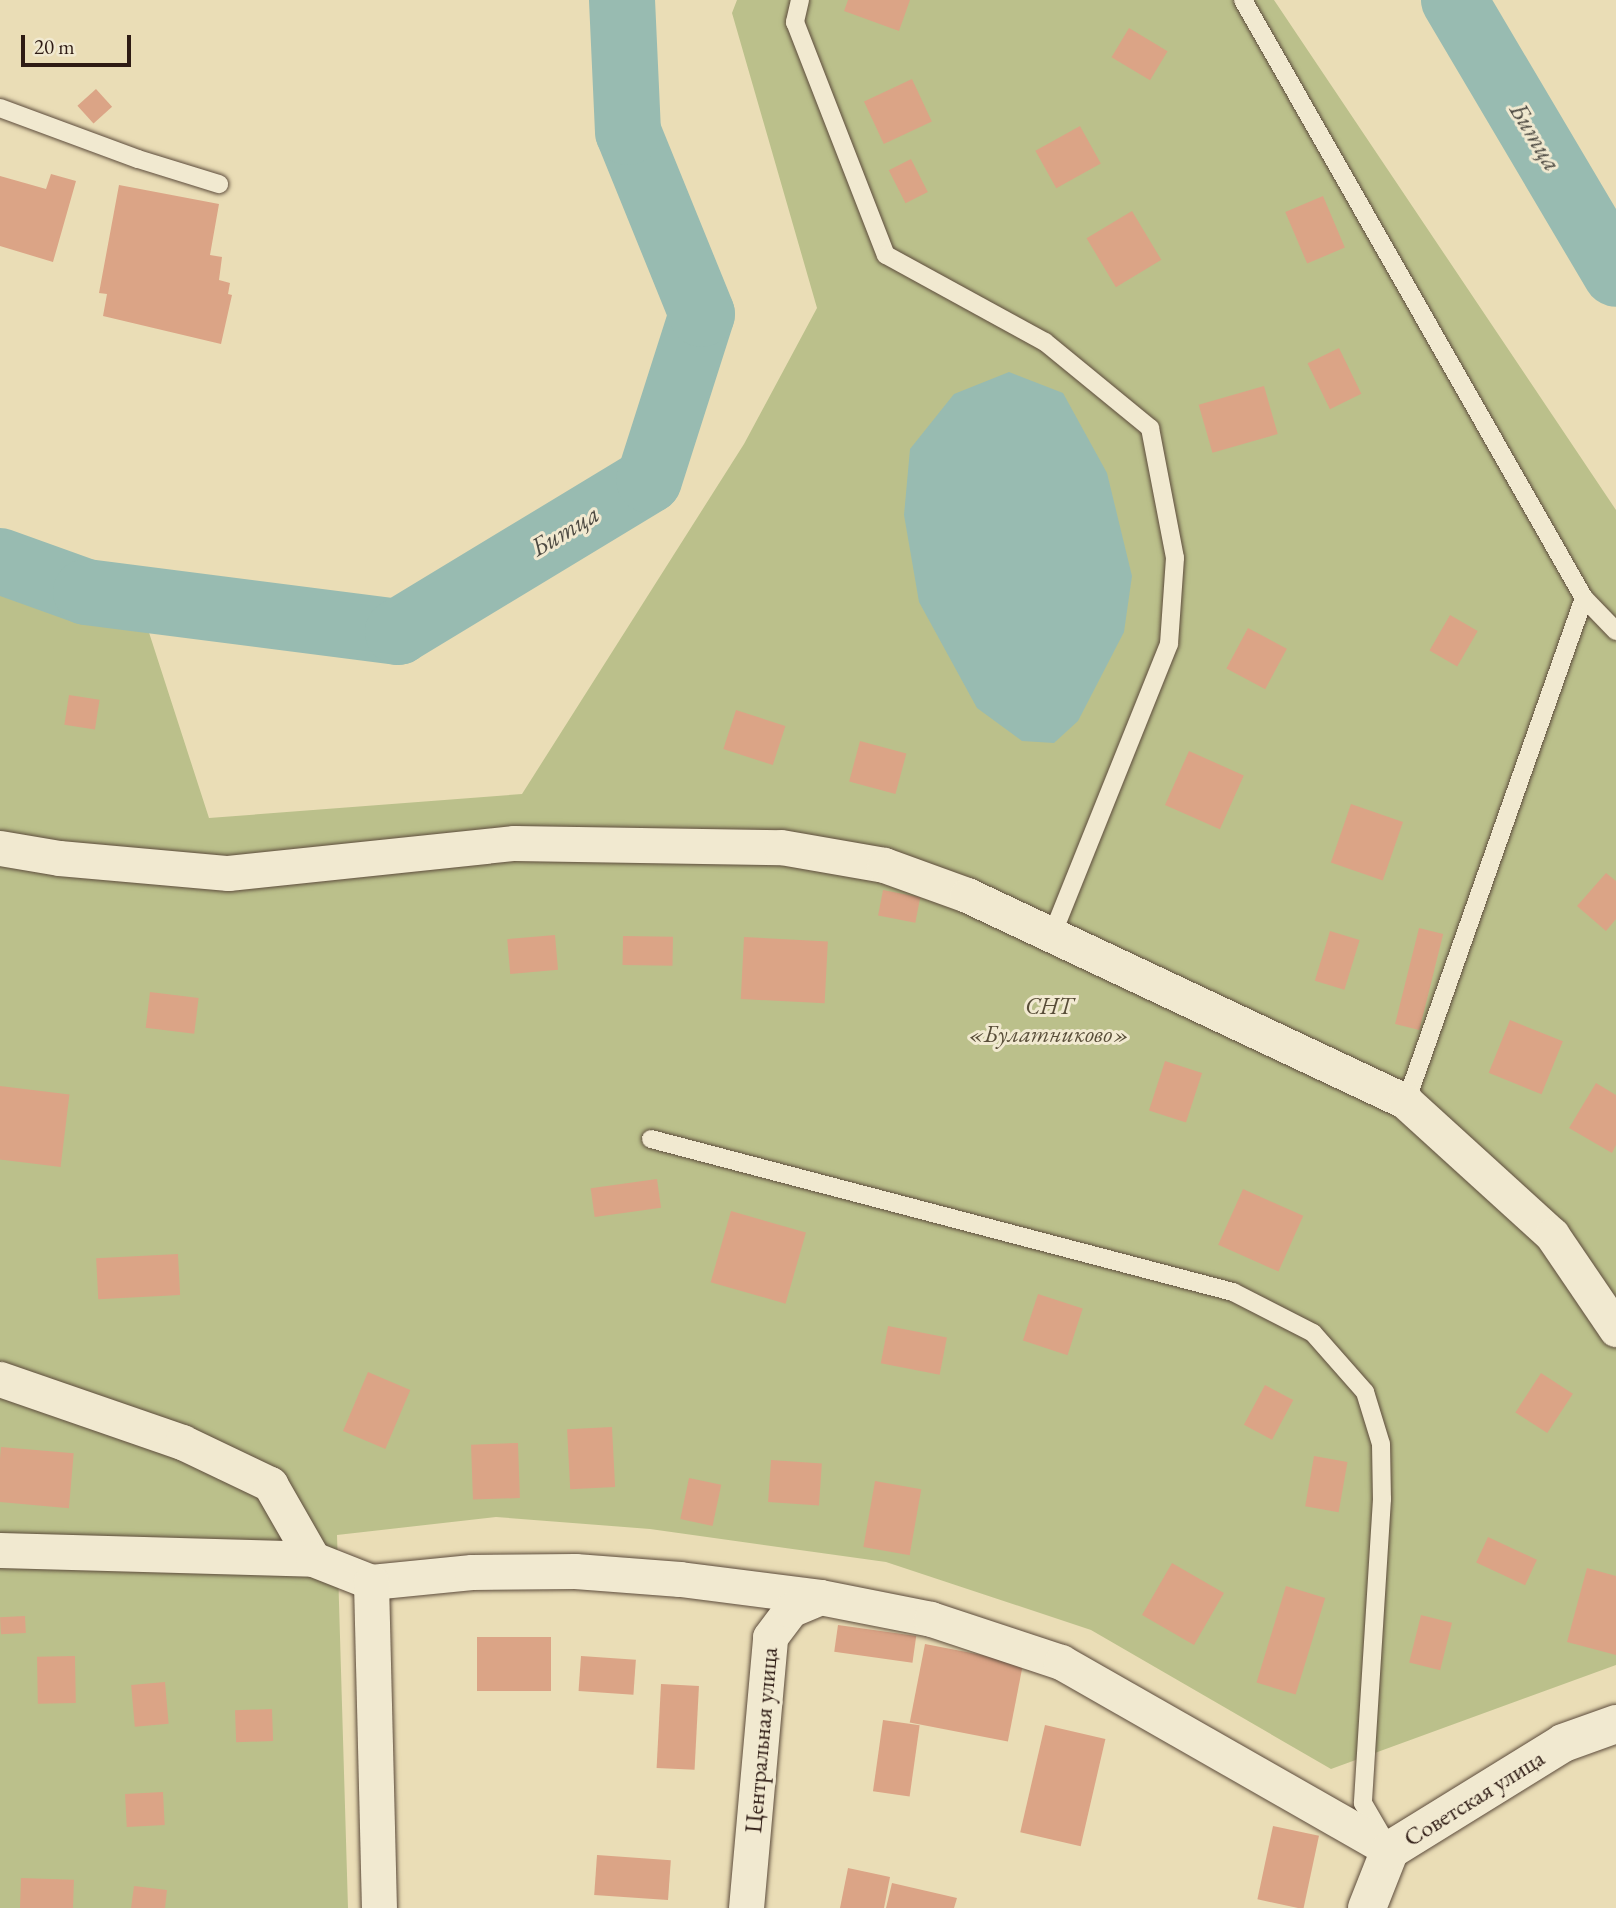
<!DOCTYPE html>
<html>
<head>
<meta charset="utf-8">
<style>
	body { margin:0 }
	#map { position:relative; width:1616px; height:1908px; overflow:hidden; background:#eaddb6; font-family:"EB Garamond",serif }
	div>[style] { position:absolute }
	.green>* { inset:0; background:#bbc08b }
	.water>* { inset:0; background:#98bbb1 }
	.river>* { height:66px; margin:-33px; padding:0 33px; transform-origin:33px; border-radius:33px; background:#98bbb1 }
	.building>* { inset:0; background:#dba486; transform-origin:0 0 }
	.roads { filter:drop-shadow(0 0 2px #5d4c3c) drop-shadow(0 0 2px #5d4c3c) }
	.service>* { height:18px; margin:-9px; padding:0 9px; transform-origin:9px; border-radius:9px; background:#f1e9d0 }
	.minor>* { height:35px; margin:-17.5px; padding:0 17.5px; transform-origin:17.5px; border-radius:17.5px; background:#f1e9d0 }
	.tertiary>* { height:38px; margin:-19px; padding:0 19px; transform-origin:19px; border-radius:19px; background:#f1e9d0 }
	span { translate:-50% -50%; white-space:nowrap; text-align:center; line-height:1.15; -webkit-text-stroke:6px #f1e9d0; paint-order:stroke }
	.park-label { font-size:24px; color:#584d38; font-style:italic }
	.street-label { font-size:24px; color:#2e1b14 }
	.water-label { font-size:26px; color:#4e4b43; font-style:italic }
	.scale { position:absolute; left:21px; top:35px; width:110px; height:32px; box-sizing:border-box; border:4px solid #2e1b14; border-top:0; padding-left:9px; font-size:21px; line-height:24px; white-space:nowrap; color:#2e1b14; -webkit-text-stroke:5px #f1e9d0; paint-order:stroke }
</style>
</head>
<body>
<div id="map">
	<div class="green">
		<i style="clip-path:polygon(737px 0,1274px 0,1616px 510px,1616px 1665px,1331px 1769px,1091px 1630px,886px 1562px,650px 1529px,496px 1517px,337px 1535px,348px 1908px,0 1908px,0 591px,143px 614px,209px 818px,522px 794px,744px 444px,817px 308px,732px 13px)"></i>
	</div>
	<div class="water">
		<i style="clip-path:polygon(1009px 372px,1063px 393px,1107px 473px,1132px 576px,1124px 632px,1078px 721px,1054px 743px,1022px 741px,977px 708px,919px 602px,904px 515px,910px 449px,954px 394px)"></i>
	</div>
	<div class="river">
		<i style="left:1454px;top:0;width:318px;rotate:59.4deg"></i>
		<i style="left:0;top:561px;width:91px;rotate:19.8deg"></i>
		<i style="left:86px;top:592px;width:315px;rotate:7.3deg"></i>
		<i style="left:398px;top:632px;width:293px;rotate:-31.2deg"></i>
		<i style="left:649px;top:480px;width:174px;rotate:-72.3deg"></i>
		<i style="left:702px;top:314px;width:196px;rotate:-112.1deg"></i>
		<i style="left:628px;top:132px;width:132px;rotate:-92.6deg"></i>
	</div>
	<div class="building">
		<i style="clip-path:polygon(848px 0,910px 0,899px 31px,844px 11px)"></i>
		<i style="left:1129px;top:28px;width:45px;height:34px;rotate:31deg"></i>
		<i style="left:912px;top:79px;width:47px;height:53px;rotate:65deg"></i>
		<i style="left:96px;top:89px;width:24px;height:25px;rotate:48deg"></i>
		<i style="left:1080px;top:126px;width:43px;height:51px;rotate:61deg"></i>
		<i style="left:911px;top:159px;width:37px;height:25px;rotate:63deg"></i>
		<i style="clip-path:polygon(51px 174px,76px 181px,53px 262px,0 246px,0 176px,46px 189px)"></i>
		<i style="clip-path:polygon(119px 185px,219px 204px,210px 255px,222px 257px,219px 280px,230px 283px,228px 294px,232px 295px,221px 344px,103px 316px,107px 294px,99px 293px)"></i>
		<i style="left:1323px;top:196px;width:56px;height:41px;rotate:67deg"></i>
		<i style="left:1132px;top:211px;width:57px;height:53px;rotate:59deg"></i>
		<i style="left:1339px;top:348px;width:51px;height:35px;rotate:64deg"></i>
		<i style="left:1264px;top:386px;width:50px;height:68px;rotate:74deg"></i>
		<i style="left:1450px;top:615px;width:32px;height:41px;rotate:30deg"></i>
		<i style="left:1248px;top:628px;width:44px;height:46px;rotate:28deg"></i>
		<i style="left:69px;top:695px;width:31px;height:30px;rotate:9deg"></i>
		<i style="left:736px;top:710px;width:52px;height:41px;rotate:18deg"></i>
		<i style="left:860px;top:741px;width:48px;height:42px;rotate:15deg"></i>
		<i style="left:1189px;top:751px;width:60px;height:59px;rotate:24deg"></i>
		<i style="left:1351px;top:804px;width:55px;height:62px;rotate:19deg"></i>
		<i style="clip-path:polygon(1606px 873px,1616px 881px,1616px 919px,1606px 931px,1577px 906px)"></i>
		<i style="left:883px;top:890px;width:38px;height:26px;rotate:11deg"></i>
		<i style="left:1419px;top:928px;width:25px;height:99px;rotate:14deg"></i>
		<i style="left:1330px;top:931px;width:31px;height:52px;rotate:17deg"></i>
		<i style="left:555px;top:935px;width:35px;height:48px;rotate:85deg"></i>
		<i style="left:623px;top:936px;width:50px;height:29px;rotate:1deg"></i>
		<i style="left:744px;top:937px;width:84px;height:62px;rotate:3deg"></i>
		<i style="left:150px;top:992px;width:49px;height:36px;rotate:7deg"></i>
		<i style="left:1510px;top:1020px;width:57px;height:57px;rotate:22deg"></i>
		<i style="left:1165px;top:1061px;width:39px;height:52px;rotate:18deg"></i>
		<i style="clip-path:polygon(1596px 1083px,1616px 1095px,1616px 1145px,1612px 1153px,1569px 1128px)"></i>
		<i style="left:0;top:1086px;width:70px;height:73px;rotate:7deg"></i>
		<i style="left:657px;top:1179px;width:29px;height:67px;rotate:82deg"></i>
		<i style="left:1243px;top:1189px;width:66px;height:61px;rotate:24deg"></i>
		<i style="left:731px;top:1211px;width:78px;height:74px;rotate:16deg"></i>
		<i style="left:178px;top:1254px;width:41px;height:82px;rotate:87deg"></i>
		<i style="left:1038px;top:1294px;width:47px;height:49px;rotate:18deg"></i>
		<i style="left:888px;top:1326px;width:60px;height:38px;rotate:11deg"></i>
		<i style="left:368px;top:1372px;width:46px;height:64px;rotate:23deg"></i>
		<i style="left:1541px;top:1373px;width:38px;height:47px;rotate:33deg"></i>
		<i style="left:1265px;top:1385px;width:32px;height:45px;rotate:28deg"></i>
		<i style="left:612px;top:1427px;width:60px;height:45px;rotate:87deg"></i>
		<i style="left:518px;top:1443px;width:55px;height:47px;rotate:88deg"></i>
		<i style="left:1px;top:1447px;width:73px;height:55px;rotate:5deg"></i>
		<i style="left:1314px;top:1456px;width:34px;height:51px;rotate:10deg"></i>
		<i style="left:771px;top:1460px;width:51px;height:42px;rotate:4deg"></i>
		<i style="left:689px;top:1478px;width:33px;height:42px;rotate:12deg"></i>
		<i style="left:875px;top:1481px;width:47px;height:67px;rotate:10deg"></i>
		<i style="left:1488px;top:1537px;width:54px;height:28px;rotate:25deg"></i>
		<i style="left:1172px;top:1563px;width:60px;height:60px;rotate:30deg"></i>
		<i style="clip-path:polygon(1587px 1568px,1616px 1576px,1616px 1655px,1567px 1642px)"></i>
		<i style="left:1286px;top:1586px;width:41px;height:101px;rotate:17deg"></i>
		<i style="left:1421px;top:1615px;width:32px;height:49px;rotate:14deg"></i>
		<i style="left:25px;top:1616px;width:17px;height:25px;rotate:87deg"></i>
		<i style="left:838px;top:1625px;width:79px;height:27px;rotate:8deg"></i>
		<i style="left:477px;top:1637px;width:74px;height:54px"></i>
		<i style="left:925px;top:1644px;width:100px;height:80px;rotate:11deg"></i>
		<i style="left:75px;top:1656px;width:47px;height:38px;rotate:89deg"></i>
		<i style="left:581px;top:1656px;width:55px;height:35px;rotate:4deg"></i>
		<i style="left:165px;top:1682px;width:42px;height:34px;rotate:85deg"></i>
		<i style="left:661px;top:1684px;width:38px;height:84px;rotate:3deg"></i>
		<i style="left:272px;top:1709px;width:32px;height:37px;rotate:88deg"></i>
		<i style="left:883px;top:1720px;width:37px;height:72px;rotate:8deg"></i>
		<i style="left:1045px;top:1725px;width:62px;height:110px;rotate:13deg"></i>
		<i style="left:163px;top:1792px;width:33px;height:38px;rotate:87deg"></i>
		<i style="left:1273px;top:1826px;width:47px;height:75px;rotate:12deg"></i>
		<i style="left:597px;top:1855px;width:74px;height:40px;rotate:4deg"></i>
		<i style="clip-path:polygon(848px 1868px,890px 1877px,884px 1908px,840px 1908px)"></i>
		<i style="left:21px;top:1878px;width:53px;height:30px;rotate:2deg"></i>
		<i style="clip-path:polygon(892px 1883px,957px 1898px,954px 1908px,886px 1908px)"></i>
		<i style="clip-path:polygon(134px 1886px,167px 1890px,165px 1908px,131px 1908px)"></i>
	</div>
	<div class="roads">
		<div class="service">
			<i style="left:800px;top:0;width:23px;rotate:103deg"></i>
			<i style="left:795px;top:22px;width:250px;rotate:68.7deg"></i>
			<i style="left:886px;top:255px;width:181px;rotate:28.7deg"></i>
			<i style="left:1045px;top:342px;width:136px;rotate:39.3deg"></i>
			<i style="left:1150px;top:428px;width:132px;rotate:79.1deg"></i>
			<i style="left:1175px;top:558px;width:86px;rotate:94deg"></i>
			<i style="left:1169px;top:644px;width:316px;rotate:111.9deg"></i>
			<i style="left:1243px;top:0;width:688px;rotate:60.31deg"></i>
			<i style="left:1584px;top:598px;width:535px;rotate:109.45deg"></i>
			<i style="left:0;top:108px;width:147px;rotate:20.3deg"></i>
			<i style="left:138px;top:159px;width:85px;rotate:17.2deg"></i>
			<i style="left:1584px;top:598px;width:46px;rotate:45.9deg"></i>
			<i style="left:651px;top:1139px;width:602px;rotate:14.73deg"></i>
			<i style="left:1233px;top:1292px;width:90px;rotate:27.1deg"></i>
			<i style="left:1313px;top:1333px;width:79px;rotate:48.6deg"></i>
			<i style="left:1365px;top:1392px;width:54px;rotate:72.9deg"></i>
			<i style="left:1381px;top:1444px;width:55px;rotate:89deg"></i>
			<i style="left:1382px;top:1499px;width:305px;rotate:93.6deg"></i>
			<i style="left:1363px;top:1803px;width:44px;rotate:59.9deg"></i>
		</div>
		<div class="minor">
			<i style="left:0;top:848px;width:60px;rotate:9.6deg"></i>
			<i style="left:59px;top:858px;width:170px;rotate:5.1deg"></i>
			<i style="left:228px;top:873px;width:288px;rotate:-6deg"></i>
			<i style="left:514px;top:843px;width:267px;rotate:0.9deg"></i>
			<i style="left:781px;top:847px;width:105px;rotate:9.9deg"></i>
			<i style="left:884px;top:865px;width:88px;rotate:19.9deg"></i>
			<i style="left:967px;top:895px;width:485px;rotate:25.2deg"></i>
			<i style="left:1406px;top:1102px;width:197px;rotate:42.3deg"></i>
			<i style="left:1552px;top:1235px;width:114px;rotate:55.8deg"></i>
			<i style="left:0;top:1379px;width:193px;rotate:19.1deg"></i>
			<i style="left:182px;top:1442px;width:98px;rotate:25.5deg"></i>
			<i style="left:270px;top:1484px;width:86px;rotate:60.2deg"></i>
			<i style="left:0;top:1550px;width:313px;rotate:1.6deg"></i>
			<i style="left:313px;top:1559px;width:62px;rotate:21.6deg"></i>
			<i style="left:371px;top:1582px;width:101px;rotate:-5.7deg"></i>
			<i style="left:472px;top:1572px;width:103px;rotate:-0.6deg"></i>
			<i style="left:575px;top:1571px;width:105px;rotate:4.4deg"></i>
			<i style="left:680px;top:1579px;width:141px;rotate:7.3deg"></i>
			<i style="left:820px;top:1597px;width:113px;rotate:11.2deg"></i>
			<i style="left:931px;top:1619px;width:137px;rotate:18.3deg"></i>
			<i style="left:1061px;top:1662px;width:379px;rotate:29.7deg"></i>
			<i style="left:371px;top:1582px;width:326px;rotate:88.6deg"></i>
			<i style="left:746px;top:1908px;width:272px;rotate:-84.9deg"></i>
			<i style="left:770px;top:1637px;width:34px;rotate:-53deg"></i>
			<i style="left:790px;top:1610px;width:33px;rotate:-23deg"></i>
		</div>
		<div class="tertiary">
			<i style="left:1367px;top:1908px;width:62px;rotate:-68.4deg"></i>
			<i style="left:1390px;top:1850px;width:203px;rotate:-31.7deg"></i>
			<i style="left:1563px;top:1743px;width:56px;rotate:-19.7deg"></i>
		</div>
	</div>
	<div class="park-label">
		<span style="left:1049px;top:1020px">СНТ<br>«Булатниково»</span>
	</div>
	<div class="street-label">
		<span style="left:761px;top:1740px;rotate:-85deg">Центральная улица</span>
		<span style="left:1474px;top:1798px;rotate:-32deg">Советская улица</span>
	</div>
	<div class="water-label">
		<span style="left:1535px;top:137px;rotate:59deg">Битца</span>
		<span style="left:565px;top:531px;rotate:-31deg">Битца</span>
	</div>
	<div class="scale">20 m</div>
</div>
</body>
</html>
